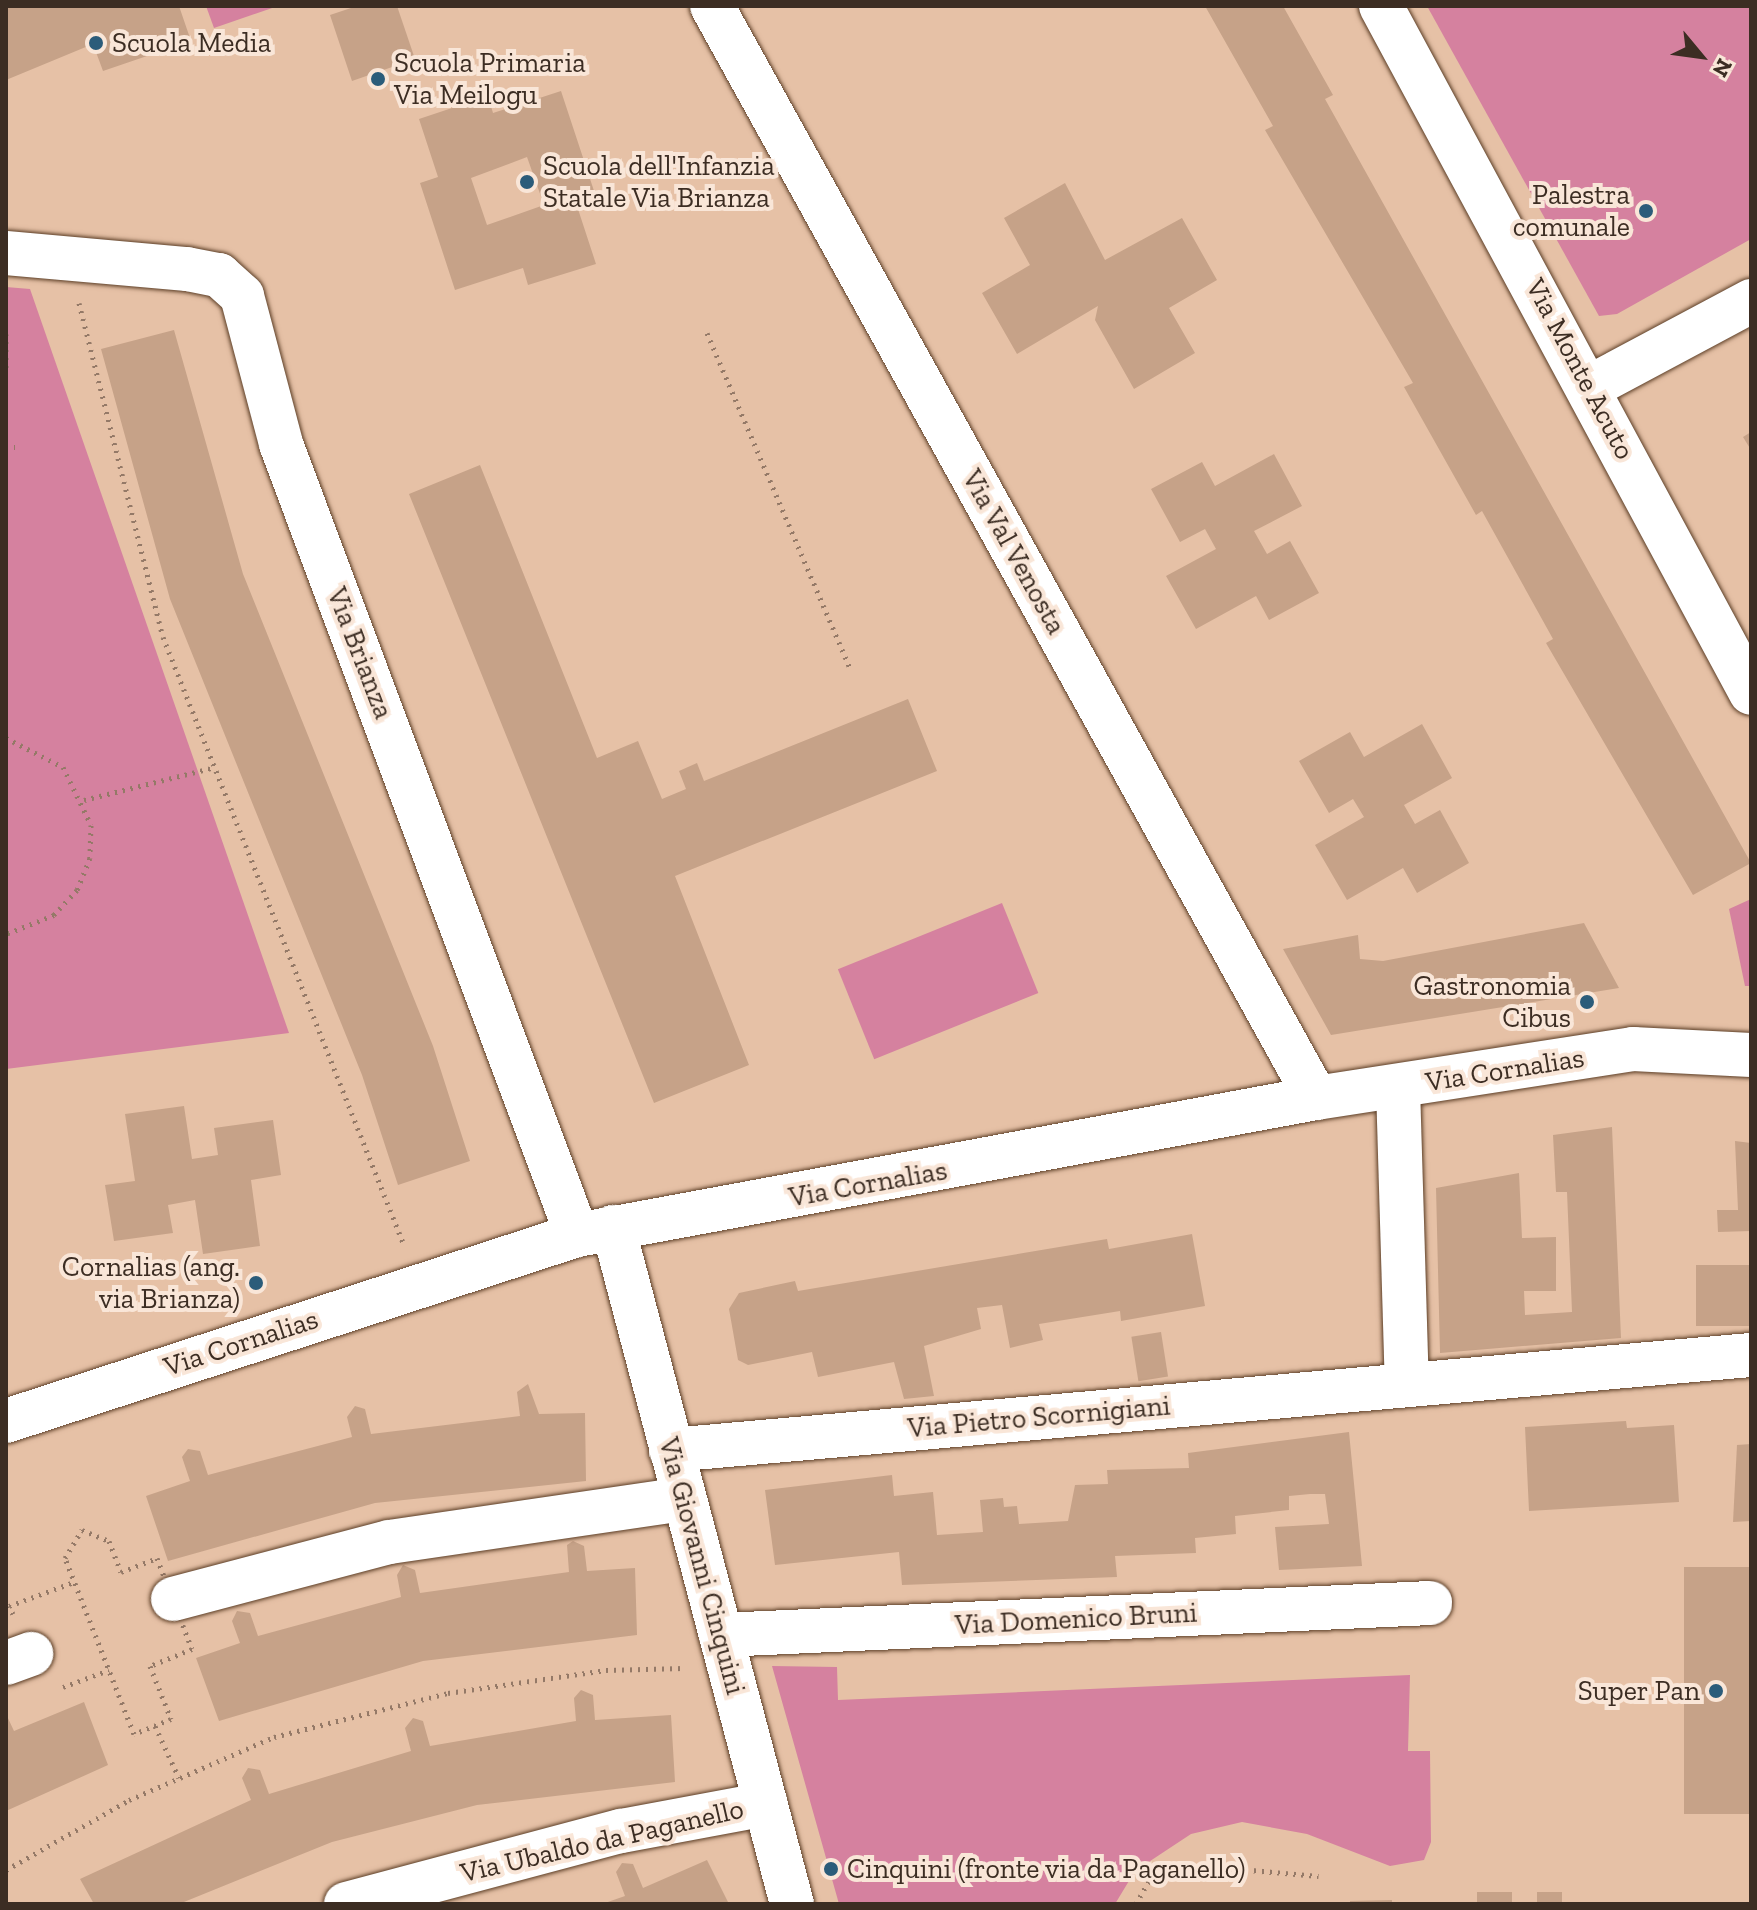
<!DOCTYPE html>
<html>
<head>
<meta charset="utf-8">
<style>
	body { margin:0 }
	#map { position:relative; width:1757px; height:1910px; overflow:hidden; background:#e6c1a6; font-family:"Zilla Slab",serif }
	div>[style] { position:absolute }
	.green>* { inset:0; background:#d5819f; transform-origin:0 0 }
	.building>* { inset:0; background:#c6a288; transform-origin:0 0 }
	.path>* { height:5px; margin-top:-2.5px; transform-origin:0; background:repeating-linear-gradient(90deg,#947967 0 2px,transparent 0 8px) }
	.roads { filter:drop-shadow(0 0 2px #5c3e26) drop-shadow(0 0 2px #5c3e26) }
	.minor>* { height:44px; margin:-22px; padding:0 22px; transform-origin:22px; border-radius:22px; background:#fff }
	.dots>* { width:22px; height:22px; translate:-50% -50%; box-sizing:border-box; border:4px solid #f9e6d8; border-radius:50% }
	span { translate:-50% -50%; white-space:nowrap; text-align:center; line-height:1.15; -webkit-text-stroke:8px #f9e6d8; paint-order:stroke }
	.poi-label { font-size:28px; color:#3c2d23 }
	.left { translate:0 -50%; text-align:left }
	.right { translate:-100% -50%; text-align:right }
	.street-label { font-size:28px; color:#3c2d23 }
	.frame { position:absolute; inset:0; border:8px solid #3c2d23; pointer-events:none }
	.north { position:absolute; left:1661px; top:16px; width:80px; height:80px; -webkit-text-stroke:6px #f9e6d8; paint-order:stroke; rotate:119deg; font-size:22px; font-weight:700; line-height:32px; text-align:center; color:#3c2d23 }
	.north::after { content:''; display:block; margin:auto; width:28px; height:36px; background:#3c2d23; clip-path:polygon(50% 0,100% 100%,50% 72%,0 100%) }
</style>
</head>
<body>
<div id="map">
	<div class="green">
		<i style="clip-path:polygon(206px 6px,278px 6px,214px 28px)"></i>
		<i style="clip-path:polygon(1427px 6px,1751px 6px,1751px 239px,1617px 314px,1599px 316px)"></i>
		<i style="clip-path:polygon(6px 287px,30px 289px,289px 1033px,6px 1069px)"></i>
		<i style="clip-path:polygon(1751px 899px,1751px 986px,1745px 986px,1729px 909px)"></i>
		<i style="left:1002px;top:903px;width:97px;height:177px;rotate:68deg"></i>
		<i style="clip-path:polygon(772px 1666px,837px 1667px,838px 1700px,1410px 1675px,1408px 1751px,1430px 1751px,1431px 1842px,1424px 1860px,1390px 1866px,1307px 1834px,1242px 1822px,1191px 1834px,1135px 1871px,1115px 1904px,839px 1904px)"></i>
	</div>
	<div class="building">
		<i style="clip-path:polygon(6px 6px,179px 6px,191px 41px,103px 71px,93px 44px,6px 80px)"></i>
		<i style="clip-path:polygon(357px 6px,397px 6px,415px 59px,352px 81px,330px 15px)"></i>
		<i style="clip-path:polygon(1205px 6px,1283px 6px,1333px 95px,1325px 99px,1751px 863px,1693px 895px,1546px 643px,1553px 639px,1482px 511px,1476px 515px,1404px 387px,1413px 383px,1265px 130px,1273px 126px)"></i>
		<i style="clip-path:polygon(evenodd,561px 91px,597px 200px,577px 206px,596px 264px,528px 285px,523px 268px,455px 290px,420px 183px,438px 177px,419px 119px,488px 96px,493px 113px,561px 91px,527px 157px,544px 205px,487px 225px,471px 178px,527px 157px)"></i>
		<i style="clip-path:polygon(1065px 183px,1105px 260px,1182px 218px,1217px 280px,1169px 308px,1195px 353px,1134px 389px,1095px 320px,1098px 306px,1017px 354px,982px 293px,1030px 265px,1004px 218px)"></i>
		<i style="clip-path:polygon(174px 330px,243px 574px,433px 1046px,470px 1161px,398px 1185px,362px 1075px,170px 599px,101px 349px)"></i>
		<i style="clip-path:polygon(1751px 432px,1751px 450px,1743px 437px)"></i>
		<i style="clip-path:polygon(1274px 454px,1302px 506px,1254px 531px,1267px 554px,1290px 541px,1319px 593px,1269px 620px,1256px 596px,1196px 629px,1166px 576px,1216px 549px,1205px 529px,1180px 542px,1151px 489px,1202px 462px,1215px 486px)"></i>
		<i style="clip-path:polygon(480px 465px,597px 758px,638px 741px,662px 799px,686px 789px,679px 771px,697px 763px,704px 781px,908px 699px,937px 771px,675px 876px,749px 1065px,654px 1103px,409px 494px)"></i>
		<i style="clip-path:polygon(1422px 724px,1452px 778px,1404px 805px,1415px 824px,1440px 810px,1469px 863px,1417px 893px,1403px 868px,1347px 900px,1315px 845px,1364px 817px,1353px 799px,1329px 813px,1299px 761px,1350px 732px,1364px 757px)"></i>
		<i style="clip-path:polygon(1584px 923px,1619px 988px,1331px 1035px,1283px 949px,1358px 935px,1360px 959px,1383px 961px)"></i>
		<i style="clip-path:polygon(184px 1106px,192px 1159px,218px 1155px,214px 1128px,273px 1120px,281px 1175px,251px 1180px,260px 1246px,203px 1254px,195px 1200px,168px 1205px,173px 1233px,114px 1241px,105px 1185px,135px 1181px,125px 1114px)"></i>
		<i style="clip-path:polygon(1612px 1127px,1621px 1338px,1440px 1353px,1436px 1188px,1519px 1173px,1522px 1238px,1556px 1237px,1556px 1291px,1524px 1291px,1525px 1315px,1572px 1312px,1567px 1192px,1556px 1192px,1553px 1135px)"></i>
		<i style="clip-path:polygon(1735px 1141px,1751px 1143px,1751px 1231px,1718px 1232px,1717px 1210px,1738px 1210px)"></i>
		<i style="clip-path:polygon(1192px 1234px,1205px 1306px,1121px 1321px,1120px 1311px,1039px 1324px,1043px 1340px,1010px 1348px,1002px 1305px,977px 1308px,981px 1329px,924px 1346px,934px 1396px,904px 1399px,894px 1362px,818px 1377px,812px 1352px,748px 1365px,738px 1360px,729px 1309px,739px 1293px,795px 1281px,798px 1291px,1107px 1239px,1109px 1249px)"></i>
		<i style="left:1751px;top:1265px;width:61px;height:55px;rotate:90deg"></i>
		<i style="left:1161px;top:1332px;width:45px;height:30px;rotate:81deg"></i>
		<i style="clip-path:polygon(528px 1384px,539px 1414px,585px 1413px,586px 1481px,375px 1503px,168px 1561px,146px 1496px,190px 1481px,182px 1457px,188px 1449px,200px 1451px,208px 1475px,352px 1437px,347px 1417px,355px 1406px,365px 1409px,371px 1434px,520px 1416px,517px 1392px)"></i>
		<i style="clip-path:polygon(1626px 1421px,1627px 1428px,1674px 1425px,1679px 1502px,1529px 1511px,1525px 1427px)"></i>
		<i style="clip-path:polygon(1349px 1432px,1362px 1566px,1279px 1570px,1275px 1527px,1329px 1524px,1325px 1494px,1310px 1494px,1289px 1496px,1289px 1510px,1235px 1516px,1236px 1534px,1195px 1538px,1196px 1553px,1115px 1556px,1117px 1577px,902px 1585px,899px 1552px,775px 1565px,765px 1490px,892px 1475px,894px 1496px,933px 1492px,937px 1535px,983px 1532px,980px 1500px,1003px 1498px,1004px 1507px,1017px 1506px,1019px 1524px,1068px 1521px,1075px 1485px,1108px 1484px,1107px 1470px,1189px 1468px,1188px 1453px)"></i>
		<i style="clip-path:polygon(1751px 1444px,1751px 1521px,1733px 1522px,1737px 1445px)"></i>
		<i style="clip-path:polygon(573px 1541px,584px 1546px,587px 1571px,635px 1568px,637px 1635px,423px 1661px,219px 1721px,196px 1658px,240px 1643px,232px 1621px,237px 1611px,250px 1613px,258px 1636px,401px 1597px,397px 1575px,403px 1565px,415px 1570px,420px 1593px,569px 1572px,567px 1545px)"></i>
		<i style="left:1751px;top:1567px;width:247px;height:67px;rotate:90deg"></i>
		<i style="clip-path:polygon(581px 1690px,593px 1695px,595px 1720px,671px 1715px,675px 1782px,477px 1805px,332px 1842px,179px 1904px,94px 1904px,80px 1879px,251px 1800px,242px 1778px,248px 1768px,260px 1770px,269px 1794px,411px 1751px,405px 1728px,413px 1718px,423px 1721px,430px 1746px,576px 1721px,574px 1698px)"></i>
		<i style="clip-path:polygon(84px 1702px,108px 1765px,6px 1811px,6px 1714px,14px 1731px)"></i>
		<i style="clip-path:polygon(707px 1860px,729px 1904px,602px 1904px,625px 1896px,616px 1872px,622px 1863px,633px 1864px,643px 1888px)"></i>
		<i style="left:1512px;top:1892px;width:12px;height:35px;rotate:90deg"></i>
		<i style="left:1537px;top:1892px;width:25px;height:12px"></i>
		<i style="clip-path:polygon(1392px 1900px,1392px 1904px,1350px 1904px,1350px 1901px)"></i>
	</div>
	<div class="path">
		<i style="left:79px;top:303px;width:344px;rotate:75.9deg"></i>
		<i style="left:163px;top:637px;width:654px;rotate:68.38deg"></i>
		<i style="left:707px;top:333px;width:364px;rotate:66.9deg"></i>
		<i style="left:6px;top:334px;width:35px;rotate:90deg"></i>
		<i style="left:6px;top:447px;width:9px"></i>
		<i style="left:6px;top:738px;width:64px;rotate:27deg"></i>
		<i style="left:63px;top:767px;width:64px;rotate:64.2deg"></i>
		<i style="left:91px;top:825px;width:33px;rotate:92deg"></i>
		<i style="left:90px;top:858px;width:35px;rotate:112deg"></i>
		<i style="left:77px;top:890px;width:34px;rotate:133deg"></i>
		<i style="left:54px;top:915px;width:52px;rotate:158.4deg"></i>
		<i style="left:84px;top:800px;width:135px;rotate:-14.1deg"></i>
		<i style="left:82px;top:1530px;width:29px;rotate:22deg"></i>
		<i style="left:109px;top:1541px;width:33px;rotate:69deg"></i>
		<i style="left:121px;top:1572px;width:39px;rotate:-21deg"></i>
		<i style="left:157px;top:1558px;width:97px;rotate:69deg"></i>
		<i style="left:192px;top:1649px;width:45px;rotate:158deg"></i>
		<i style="left:150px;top:1666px;width:57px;rotate:68.4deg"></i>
		<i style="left:171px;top:1719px;width:40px;rotate:158deg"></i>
		<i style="left:134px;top:1734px;width:189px;rotate:-111.4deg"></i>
		<i style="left:65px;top:1558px;width:33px;rotate:-59deg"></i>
		<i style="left:13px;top:1614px;width:9px;rotate:-117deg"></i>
		<i style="left:9px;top:1606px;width:69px;rotate:-20.3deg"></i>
		<i style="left:63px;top:1687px;width:49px;rotate:-20.3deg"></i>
		<i style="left:155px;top:1726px;width:57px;rotate:65.2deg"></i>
		<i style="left:6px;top:1870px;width:142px;rotate:-29.6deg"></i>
		<i style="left:129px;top:1800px;width:158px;rotate:-23.5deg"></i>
		<i style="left:274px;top:1737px;width:179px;rotate:-14.2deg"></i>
		<i style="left:448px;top:1693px;width:160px;rotate:-8.3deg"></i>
		<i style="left:606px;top:1670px;width:78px;rotate:-1.5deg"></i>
		<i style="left:1136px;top:1904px;width:26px;rotate:-61deg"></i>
		<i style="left:1149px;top:1881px;width:37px;rotate:-27deg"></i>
		<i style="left:1182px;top:1864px;width:137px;rotate:5deg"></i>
	</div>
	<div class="roads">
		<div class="minor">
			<i style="left:712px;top:6px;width:1248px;rotate:61.05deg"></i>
			<i style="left:1381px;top:6px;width:780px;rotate:61.69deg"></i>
			<i style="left:6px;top:253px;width:182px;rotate:5.1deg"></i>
			<i style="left:187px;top:269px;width:33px;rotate:11deg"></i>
			<i style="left:219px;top:275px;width:31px;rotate:42deg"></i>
			<i style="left:242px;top:296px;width:153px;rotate:75.2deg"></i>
			<i style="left:281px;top:444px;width:845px;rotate:69.48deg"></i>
			<i style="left:1590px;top:387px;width:183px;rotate:-28.1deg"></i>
			<i style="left:1398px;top:1087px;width:296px;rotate:88.3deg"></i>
			<i style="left:613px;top:1227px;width:700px;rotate:75.19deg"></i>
			<i style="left:6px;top:1421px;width:601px;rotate:-18.04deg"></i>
			<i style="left:577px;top:1235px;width:752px;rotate:-10.5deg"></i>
			<i style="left:1316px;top:1098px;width:321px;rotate:-8.8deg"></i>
			<i style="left:1633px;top:1049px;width:118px;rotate:2.9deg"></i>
			<i style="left:671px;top:1450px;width:1084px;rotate:-5.03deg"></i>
			<i style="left:173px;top:1599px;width:223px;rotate:-14.8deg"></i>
			<i style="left:389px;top:1542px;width:298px;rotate:-8.3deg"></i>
			<i style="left:721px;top:1635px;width:710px;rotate:-2.58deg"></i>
			<i style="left:6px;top:1663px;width:27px;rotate:-20deg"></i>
			<i style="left:346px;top:1904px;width:285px;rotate:-14.9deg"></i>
			<i style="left:621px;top:1831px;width:147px;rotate:-10.5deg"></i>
		</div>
	</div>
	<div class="dots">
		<i style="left:96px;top:43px;background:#2b5c7a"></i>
		<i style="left:378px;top:79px;background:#2b5c7a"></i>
		<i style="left:527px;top:182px;background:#2b5c7a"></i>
		<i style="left:1646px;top:211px;background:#2b5c7a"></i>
		<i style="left:1587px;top:1002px;background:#2b5c7a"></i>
		<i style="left:256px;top:1283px;background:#2b5c7a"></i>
		<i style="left:1716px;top:1691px;background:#2b5c7a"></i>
		<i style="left:831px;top:1869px;background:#2b5c7a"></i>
	</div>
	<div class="poi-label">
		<span class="left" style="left:112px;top:43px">Scuola Media</span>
		<span class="left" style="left:394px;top:79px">Scuola Primaria<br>Via Meilogu</span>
		<span class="left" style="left:543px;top:182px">Scuola dell'Infanzia<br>Statale Via Brianza</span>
		<span class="right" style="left:1630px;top:211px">Palestra<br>comunale</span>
		<span class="right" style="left:1571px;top:1002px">Gastronomia<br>Cibus</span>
		<span class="right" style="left:240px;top:1283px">Cornalias (ang.<br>via Brianza)</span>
		<span class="right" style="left:1700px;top:1691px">Super Pan</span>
		<span class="left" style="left:847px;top:1869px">Cinquini (fronte via da Paganello)</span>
	</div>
	<div class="street-label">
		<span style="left:1580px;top:369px;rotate:62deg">Via Monte Acuto</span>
		<span style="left:1014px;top:552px;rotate:61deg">Via Val Venosta</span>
		<span style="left:360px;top:653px;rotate:69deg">Via Brianza</span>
		<span style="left:1505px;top:1070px;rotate:-9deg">Via Cornalias</span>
		<span style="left:868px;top:1184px;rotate:-10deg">Via Cornalias</span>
		<span style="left:241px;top:1343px;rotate:-18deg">Via Cornalias</span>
		<span style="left:1039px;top:1417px;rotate:-5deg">Via Pietro Scornigiani</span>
		<span style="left:702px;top:1566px;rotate:75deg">Via Giovanni Cinquini</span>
		<span style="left:1076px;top:1619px;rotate:-3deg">Via Domenico Bruni</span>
		<span style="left:602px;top:1841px;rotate:-13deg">Via Ubaldo da Paganello</span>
	</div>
	<div class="frame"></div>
	<div class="north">N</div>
</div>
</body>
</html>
